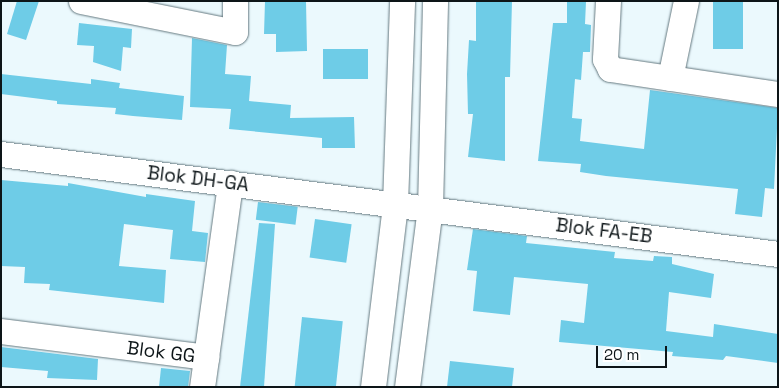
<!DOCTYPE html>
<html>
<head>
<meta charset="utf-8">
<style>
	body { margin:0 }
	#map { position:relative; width:779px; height:388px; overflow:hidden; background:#ebf9fd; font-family:"Space Grotesk",sans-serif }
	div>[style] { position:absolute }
	.building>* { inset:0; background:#6ecce7; transform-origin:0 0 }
	.roads { filter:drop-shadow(0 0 1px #657980) drop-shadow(0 0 1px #657980) }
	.minor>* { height:25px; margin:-12.5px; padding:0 12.5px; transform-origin:12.5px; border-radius:12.5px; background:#fff }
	span { translate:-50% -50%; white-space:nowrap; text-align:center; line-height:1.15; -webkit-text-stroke:5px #fff; paint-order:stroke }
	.street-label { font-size:19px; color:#0d1518 }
	.frame { position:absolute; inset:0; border:2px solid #0d1518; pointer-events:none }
	.scale { position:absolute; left:596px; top:346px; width:71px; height:22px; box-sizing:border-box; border:2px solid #0d1518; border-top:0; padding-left:6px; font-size:15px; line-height:18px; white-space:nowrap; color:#0d1518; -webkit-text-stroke:4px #fff; paint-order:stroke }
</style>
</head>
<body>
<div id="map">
	<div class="building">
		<i style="clip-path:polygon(17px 1px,39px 1px,26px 40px,7px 34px)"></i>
		<i style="clip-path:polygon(265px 1px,306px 1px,307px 51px,276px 52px,276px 34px,264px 34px)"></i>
		<i style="clip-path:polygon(476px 1px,512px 1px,510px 77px,505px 77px,505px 161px,468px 157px,473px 114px,468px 114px,467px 74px,469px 40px,476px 41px)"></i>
		<i style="clip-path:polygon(567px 1px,586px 2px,585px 24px,591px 25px,590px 52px,583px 52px,581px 80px,575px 79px,572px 118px,582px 119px,580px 141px,644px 149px,650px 90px,778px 108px,774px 189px,765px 188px,762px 217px,735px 214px,738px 189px,606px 176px,580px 172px,581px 164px,538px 161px,553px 23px,567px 23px)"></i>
		<i style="left:713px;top:1px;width:30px;height:48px"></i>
		<i style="clip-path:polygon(79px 23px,132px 29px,131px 48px,123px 47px,121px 71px,93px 62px,94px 46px,77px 45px)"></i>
		<i style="clip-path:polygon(192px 38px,227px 45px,225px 74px,251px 76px,249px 101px,291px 105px,290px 118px,354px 117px,355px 148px,322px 148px,322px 138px,229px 129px,231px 109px,190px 107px)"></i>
		<i style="left:323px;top:49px;width:45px;height:30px"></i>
		<i style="clip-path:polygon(1px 74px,91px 84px,91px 79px,120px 83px,119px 88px,184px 96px,182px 120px,133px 116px,115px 114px,116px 108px,57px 104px,57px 101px,1px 94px)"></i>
		<i style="clip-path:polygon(1px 180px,68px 186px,68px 183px,146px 197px,146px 194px,195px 201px,192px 231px,208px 233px,205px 262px,170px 259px,173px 230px,124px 224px,119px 266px,166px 270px,164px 303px,49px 290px,50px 284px,24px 283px,25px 267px,1px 266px)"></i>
		<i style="left:258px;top:202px;width:40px;height:18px;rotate:7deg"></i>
		<i style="left:315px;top:219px;width:37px;height:39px;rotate:8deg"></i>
		<i style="clip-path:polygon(259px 223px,275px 224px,264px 387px,240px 387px)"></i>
		<i style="clip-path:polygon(473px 229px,527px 236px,526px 243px,615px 252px,614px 258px,653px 261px,654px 256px,672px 257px,672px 264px,714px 274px,711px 298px,669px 292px,666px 331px,713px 337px,714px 324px,778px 334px,778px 363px,726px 356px,723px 360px,672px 356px,673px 352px,559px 342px,561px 320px,584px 323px,588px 284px,514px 277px,510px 315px,473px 311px,477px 271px,467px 270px)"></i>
		<i style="left:302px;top:317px;width:41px;height:71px;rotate:6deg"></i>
		<i style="clip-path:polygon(1px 347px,98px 359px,97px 380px,47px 378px,48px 371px,1px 367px)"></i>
		<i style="clip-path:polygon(450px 361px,514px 368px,512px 387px,447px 387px)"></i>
		<i style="clip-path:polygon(161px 368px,190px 371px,188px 387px,159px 387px)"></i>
	</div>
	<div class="roads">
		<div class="minor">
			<i style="left:81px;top:1px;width:157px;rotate:11.4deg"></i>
			<i style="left:235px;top:32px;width:31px;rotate:-90deg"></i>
			<i style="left:608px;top:1px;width:58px;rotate:93deg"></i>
			<i style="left:605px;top:59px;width:11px;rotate:63deg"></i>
			<i style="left:610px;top:69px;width:170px;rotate:8.5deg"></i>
			<i style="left:670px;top:78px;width:79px;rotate:-78.3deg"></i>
			<i style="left:1px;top:154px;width:783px;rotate:7.33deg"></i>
			<i style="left:1px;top:331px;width:207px;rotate:7.2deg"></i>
			<i style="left:206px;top:357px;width:176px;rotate:-82.1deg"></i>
			<i style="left:202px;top:387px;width:30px;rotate:-82deg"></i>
			<i style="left:373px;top:387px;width:184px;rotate:-83.1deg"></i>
			<i style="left:395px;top:204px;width:203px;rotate:-88deg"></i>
			<i style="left:407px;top:387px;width:180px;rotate:-82.7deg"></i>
			<i style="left:430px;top:208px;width:207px;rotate:-88.6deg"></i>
		</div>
	</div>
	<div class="street-label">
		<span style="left:198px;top:179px;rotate:7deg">Blok DH-GA</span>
		<span style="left:604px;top:231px;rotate:7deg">Blok FA-EB</span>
		<span style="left:161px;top:352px;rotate:7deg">Blok GG</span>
	</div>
	<div class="frame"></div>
	<div class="scale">20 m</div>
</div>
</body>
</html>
